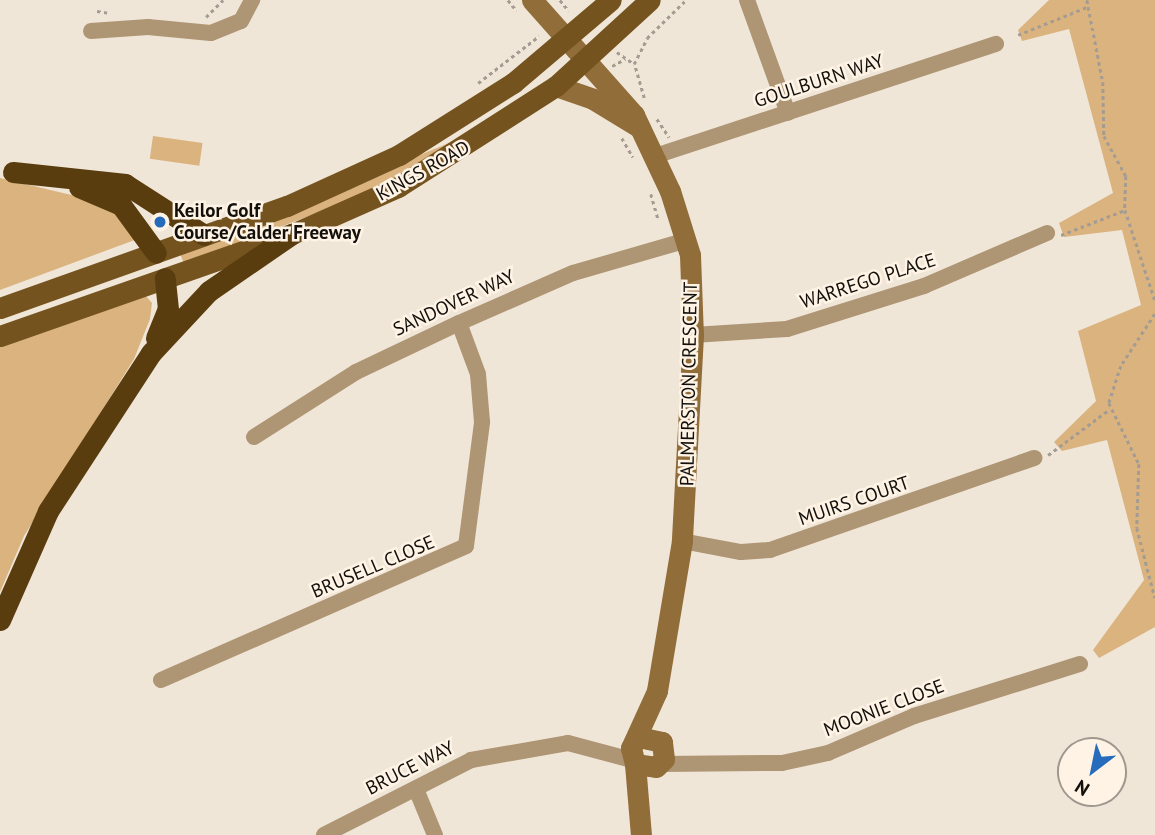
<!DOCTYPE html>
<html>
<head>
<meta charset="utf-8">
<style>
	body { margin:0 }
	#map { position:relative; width:1155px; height:835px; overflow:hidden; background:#f0e6d8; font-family:"PT Sans",sans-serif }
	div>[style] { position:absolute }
	.green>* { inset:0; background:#dab37f; transform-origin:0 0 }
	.path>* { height:2.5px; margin-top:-1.25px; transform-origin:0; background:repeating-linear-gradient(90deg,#a49c92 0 3.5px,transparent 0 7px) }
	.street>* { height:16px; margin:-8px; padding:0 8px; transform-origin:8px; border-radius:8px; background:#ae9574 }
	.secondary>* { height:21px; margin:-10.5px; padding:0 10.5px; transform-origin:10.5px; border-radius:10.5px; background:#916d3a }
	.primary>* { height:21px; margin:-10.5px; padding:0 10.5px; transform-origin:10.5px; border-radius:10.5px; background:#75531e }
	.highway>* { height:21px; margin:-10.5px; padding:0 10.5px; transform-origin:10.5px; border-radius:10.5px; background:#5a3d0f }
	.dots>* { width:19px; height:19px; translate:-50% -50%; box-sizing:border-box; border:4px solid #fef3e5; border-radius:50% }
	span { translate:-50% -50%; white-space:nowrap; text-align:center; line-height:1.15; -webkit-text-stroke:5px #fef3e5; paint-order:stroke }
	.street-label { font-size:19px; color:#13100b }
	.poi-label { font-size:19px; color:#13100b; font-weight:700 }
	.left { translate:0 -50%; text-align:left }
	.north { position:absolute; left:1057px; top:737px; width:70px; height:70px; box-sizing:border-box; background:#fef3e5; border:2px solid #a0988e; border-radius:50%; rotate:212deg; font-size:19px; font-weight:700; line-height:28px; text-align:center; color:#13100b }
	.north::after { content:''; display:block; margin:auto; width:24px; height:32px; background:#266bbc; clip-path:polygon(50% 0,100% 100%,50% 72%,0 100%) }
</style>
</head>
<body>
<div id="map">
	<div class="green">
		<i style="clip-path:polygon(1049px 0,1155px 0,1155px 627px,1099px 658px,1093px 650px,1144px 580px,1107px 440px,1062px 451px,1054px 442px,1096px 401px,1078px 331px,1141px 305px,1122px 230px,1064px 237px,1059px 223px,1113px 193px,1069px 29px,1022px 41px,1018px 30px)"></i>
		<i style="left:153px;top:136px;width:50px;height:23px;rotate:8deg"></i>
		<i style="clip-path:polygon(449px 143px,452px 148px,361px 196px,184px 264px,180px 253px)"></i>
		<i style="clip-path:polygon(0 178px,105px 203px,140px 238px,0 290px)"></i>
		<i style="clip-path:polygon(145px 295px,152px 303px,150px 319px,134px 359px,24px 536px,0 592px,0 345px)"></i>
	</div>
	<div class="path">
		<i style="left:508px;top:0;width:14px;rotate:51deg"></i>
		<i style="left:560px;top:0;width:14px;rotate:51deg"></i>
		<i style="left:1087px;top:0;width:84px;rotate:79deg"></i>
		<i style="left:1103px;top:82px;width:54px;rotate:88.9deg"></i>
		<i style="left:1104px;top:136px;width:46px;rotate:61.2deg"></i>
		<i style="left:1126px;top:176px;width:34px;rotate:92deg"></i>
		<i style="left:1125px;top:210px;width:95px;rotate:71.6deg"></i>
		<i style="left:97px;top:11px;width:12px;rotate:9deg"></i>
		<i style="left:206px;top:17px;width:24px;rotate:-45deg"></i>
		<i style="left:1018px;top:35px;width:74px;rotate:-22.1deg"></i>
		<i style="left:617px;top:52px;width:21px;rotate:35deg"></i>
		<i style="left:612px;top:66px;width:15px;rotate:-28deg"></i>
		<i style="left:478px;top:83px;width:77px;rotate:-37.6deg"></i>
		<i style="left:644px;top:98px;width:35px;rotate:-106deg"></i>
		<i style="left:634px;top:64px;width:29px;rotate:-63deg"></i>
		<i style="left:647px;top:38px;width:54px;rotate:-44.3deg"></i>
		<i style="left:657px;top:119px;width:22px;rotate:56deg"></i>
		<i style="left:622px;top:138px;width:22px;rotate:60deg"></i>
		<i style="left:651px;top:194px;width:25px;rotate:74deg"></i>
		<i style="left:199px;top:210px;width:35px;rotate:-7deg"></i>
		<i style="left:1061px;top:235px;width:69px;rotate:-21.3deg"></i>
		<i style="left:1155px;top:314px;width:62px;rotate:123.2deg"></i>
		<i style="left:1121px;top:366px;width:39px;rotate:108deg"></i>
		<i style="left:1109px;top:403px;width:68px;rotate:63.8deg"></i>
		<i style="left:1139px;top:464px;width:64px;rotate:91.8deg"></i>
		<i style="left:1137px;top:528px;width:72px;rotate:75.6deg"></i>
		<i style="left:1048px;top:455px;width:77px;rotate:-36.6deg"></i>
	</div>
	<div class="street">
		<i style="left:747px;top:0;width:120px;rotate:70.1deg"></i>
		<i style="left:91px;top:31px;width:57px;rotate:-4deg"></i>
		<i style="left:148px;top:27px;width:63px;rotate:5.4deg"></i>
		<i style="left:211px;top:33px;width:32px;rotate:-22deg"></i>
		<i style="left:241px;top:21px;width:24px;rotate:-62deg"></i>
		<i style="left:655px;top:156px;width:359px;rotate:-18.2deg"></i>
		<i style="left:693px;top:335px;width:94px;rotate:-3.7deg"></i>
		<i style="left:787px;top:329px;width:144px;rotate:-17.4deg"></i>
		<i style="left:924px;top:286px;width:134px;rotate:-23.3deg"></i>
		<i style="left:254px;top:437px;width:121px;rotate:-32.5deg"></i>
		<i style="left:356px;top:372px;width:114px;rotate:-25.4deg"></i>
		<i style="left:459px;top:323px;width:124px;rotate:-23.7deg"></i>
		<i style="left:573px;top:273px;width:119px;rotate:-16.1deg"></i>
		<i style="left:682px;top:541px;width:60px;rotate:10.6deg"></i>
		<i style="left:741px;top:552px;width:29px;rotate:-4deg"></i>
		<i style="left:770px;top:550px;width:280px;rotate:-19.2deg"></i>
		<i style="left:161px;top:680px;width:333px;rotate:-23.7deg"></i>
		<i style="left:466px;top:546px;width:125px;rotate:-82.6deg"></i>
		<i style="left:482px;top:422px;width:48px;rotate:-94.8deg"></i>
		<i style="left:478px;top:374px;width:54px;rotate:-110.4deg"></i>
		<i style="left:660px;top:764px;width:122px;rotate:-0.5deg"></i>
		<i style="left:782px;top:763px;width:47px;rotate:-12.3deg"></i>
		<i style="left:828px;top:753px;width:94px;rotate:-23.3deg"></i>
		<i style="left:914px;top:716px;width:174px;rotate:-17.4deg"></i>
		<i style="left:416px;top:789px;width:50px;rotate:67.6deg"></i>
		<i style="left:324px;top:835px;width:165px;rotate:-27deg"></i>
		<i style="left:471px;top:760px;width:98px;rotate:-9.9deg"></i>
		<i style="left:568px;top:743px;width:66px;rotate:14.9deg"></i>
	</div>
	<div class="secondary">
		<i style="left:532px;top:0;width:154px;rotate:48.4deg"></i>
		<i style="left:634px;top:115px;width:84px;rotate:64.7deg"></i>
		<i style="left:670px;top:191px;width:67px;rotate:72.6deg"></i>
		<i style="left:690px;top:255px;width:80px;rotate:87.9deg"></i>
		<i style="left:693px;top:335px;width:206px;rotate:93.1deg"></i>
		<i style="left:682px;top:541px;width:152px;rotate:99.5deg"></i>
		<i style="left:657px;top:691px;width:63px;rotate:114.5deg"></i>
		<i style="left:631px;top:748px;width:16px;rotate:76deg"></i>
		<i style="left:635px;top:764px;width:21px;rotate:8deg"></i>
		<i style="left:656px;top:767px;width:11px;rotate:-45deg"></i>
		<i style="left:664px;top:759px;width:17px;rotate:-97deg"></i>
		<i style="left:662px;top:742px;width:24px;rotate:-168deg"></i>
		<i style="left:556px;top:86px;width:39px;rotate:19deg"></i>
		<i style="left:593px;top:99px;width:52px;rotate:31.5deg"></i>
		<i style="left:635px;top:764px;width:71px;rotate:85.2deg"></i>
	</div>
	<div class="primary">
		<i style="left:0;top:308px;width:305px;rotate:-19.6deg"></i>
		<i style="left:287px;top:206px;width:123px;rotate:-24.5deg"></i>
		<i style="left:399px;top:155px;width:135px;rotate:-32.3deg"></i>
		<i style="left:513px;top:83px;width:128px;rotate:-40.3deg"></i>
		<i style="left:0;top:336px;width:309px;rotate:-19.3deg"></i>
		<i style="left:292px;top:234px;width:116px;rotate:-23.9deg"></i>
		<i style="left:398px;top:187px;width:188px;rotate:-32.6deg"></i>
		<i style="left:556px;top:86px;width:127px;rotate:-42.5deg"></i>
	</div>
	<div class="highway">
		<i style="left:13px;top:172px;width:113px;rotate:6.1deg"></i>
		<i style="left:125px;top:184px;width:94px;rotate:32.8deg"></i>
		<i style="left:79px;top:187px;width:46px;rotate:23.2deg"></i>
		<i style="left:121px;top:205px;width:59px;rotate:53.9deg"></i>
		<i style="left:156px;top:338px;width:31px;rotate:-68deg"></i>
		<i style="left:168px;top:309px;width:31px;rotate:-96deg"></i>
		<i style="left:0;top:620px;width:119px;rotate:-66.2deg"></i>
		<i style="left:48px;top:511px;width:189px;rotate:-56.9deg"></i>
		<i style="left:151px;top:353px;width:85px;rotate:-46.9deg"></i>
		<i style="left:209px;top:291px;width:101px;rotate:-34.5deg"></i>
	</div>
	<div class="dots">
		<i style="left:160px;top:222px;background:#266bbc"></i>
	</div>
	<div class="street-label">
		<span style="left:819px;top:81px;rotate:-18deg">GOULBURN WAY</span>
		<span style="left:423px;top:171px;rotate:-29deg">KINGS ROAD</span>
		<span style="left:868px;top:281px;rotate:-18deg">WARREGO PLACE</span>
		<span style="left:454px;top:303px;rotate:-25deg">SANDOVER WAY</span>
		<span style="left:689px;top:384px;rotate:-89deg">PALMERSTON CRESCENT</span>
		<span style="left:854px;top:501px;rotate:-19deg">MUIRS COURT</span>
		<span style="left:373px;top:567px;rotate:-23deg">BRUSELL CLOSE</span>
		<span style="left:884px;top:708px;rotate:-21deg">MOONIE CLOSE</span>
		<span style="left:410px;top:768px;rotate:-27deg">BRUCE WAY</span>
	</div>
	<div class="poi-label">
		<span class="left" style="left:174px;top:222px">Keilor Golf<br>Course/Calder Freeway</span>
	</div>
	<div class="north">N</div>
</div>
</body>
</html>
